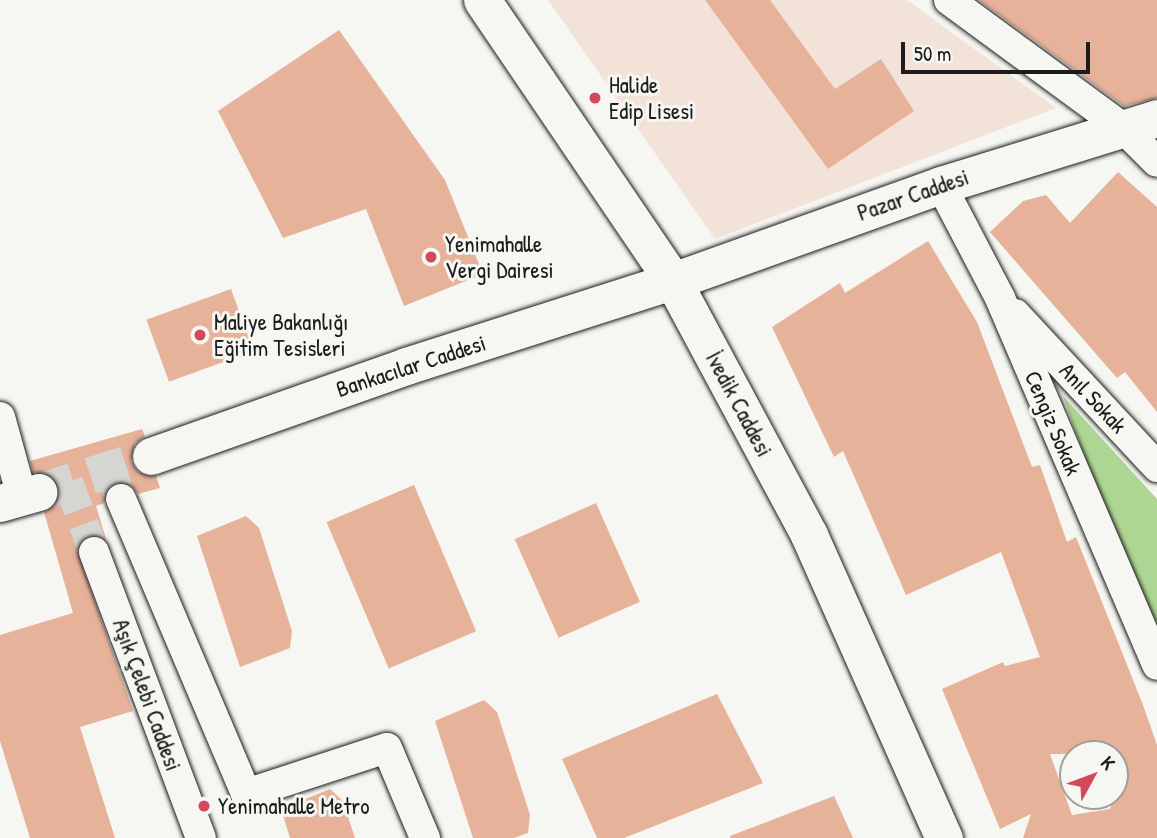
<!DOCTYPE html>
<html>
<head>
<meta charset="utf-8">
<style>
	body { margin:0 }
	#map { position:relative; width:1157px; height:838px; overflow:hidden; background:#f6f6f2; font-family:"Patrick Hand",sans-serif }
	div>[style] { position:absolute }
	.built>* { inset:0; background:#f2e2d8 }
	.green>* { inset:0; background:#add693 }
	.building>* { inset:0; background:#e7b29a; transform-origin:0 0 }
	.minor-tunnel>* { height:30px; margin-top:-15px; transform-origin:0; background:repeating-linear-gradient(90deg,#d5d5d2 0 30px,transparent 0 45px) }
	.major-tunnel>* { height:37px; margin-top:-18.5px; transform-origin:0; background:repeating-linear-gradient(90deg,#d5d5d2 0 37px,transparent 0 55px) }
	.roads { filter:drop-shadow(0 0 2px #1c1c1c) drop-shadow(0 0 2px #1c1c1c) }
	.minor>* { height:30px; margin:-15px; padding:0 15px; transform-origin:15px; border-radius:15px; background:#f6f6f2 }
	.major>* { height:37px; margin:-18.5px; padding:0 18.5px; transform-origin:18.5px; border-radius:18.5px; background:#f6f6f2 }
	.dots>* { width:19px; height:19px; translate:-50% -50%; box-sizing:border-box; border:4px solid #f6f6f2; border-radius:50% }
	span { translate:-50% -50%; white-space:nowrap; text-align:center; line-height:1.15; -webkit-text-stroke:6px #f6f6f2; paint-order:stroke }
	.poi-label { font-size:23px; color:#1c1c1c }
	.left { translate:0 -50%; text-align:left }
	.street-label { font-size:23px; color:#1c1c1c }
	.north { position:absolute; left:1059px; top:740px; width:70px; height:70px; box-sizing:border-box; background:#f6f6f2; border:2px solid #9f9f9c; border-radius:50%; rotate:49deg; font-size:19px; font-weight:700; line-height:28px; text-align:center; color:#1c1c1c }
	.north::after { content:''; display:block; margin:auto; width:24px; height:32px; background:#d1495b; clip-path:polygon(50% 0,100% 100%,50% 72%,0 100%) }
	.scale { position:absolute; left:901px; top:42px; width:189px; height:32px; box-sizing:border-box; border:4px solid #1c1c1c; border-top:0; padding-left:9px; font-size:21px; line-height:24px; white-space:nowrap; color:#1c1c1c; -webkit-text-stroke:5px #f6f6f2; paint-order:stroke }
</style>
</head>
<body>
<div id="map">
	<div class="built">
		<i style="clip-path:polygon(548px 0,907px 0,1056px 108px,715px 239px)"></i>
	</div>
	<div class="green">
		<i style="clip-path:polygon(1063px 396px,1157px 499px,1157px 629px,1148px 637px)"></i>
	</div>
	<div class="building">
		<i style="clip-path:polygon(705px 0,770px 0,835px 89px,881px 59px,914px 111px,828px 169px)"></i>
		<i style="clip-path:polygon(979px 0,1157px 0,1157px 98px,1124px 106px)"></i>
		<i style="clip-path:polygon(339px 30px,445px 180px,483px 274px,404px 306px,366px 209px,283px 238px,218px 111px)"></i>
		<i style="clip-path:polygon(1118px 172px,1157px 207px,1157px 412px,1125px 372px,1117px 378px,990px 232px,1023px 201px,1046px 195px,1070px 223px)"></i>
		<i style="clip-path:polygon(evenodd,928px 241px,977px 322px,1032px 467px,1040px 465px,1067px 542px,1076px 537px,1143px 705px,1157px 745px,1157px 838px,1023px 838px,1031px 814px,1000px 829px,942px 689px,1003px 662px,1005px 666px,1040px 657px,1001px 552px,906px 595px,843px 451px,834px 457px,772px 327px,840px 283px,845px 293px,928px 241px,1050px 754px,1115px 754px,1115px 796px,1110px 809px,1072px 815px,1050px 754px)"></i>
		<i style="left:231px;top:289px;width:66px;height:90px;rotate:70deg"></i>
		<i style="clip-path:polygon(142px 429px,145px 436px,135px 443px,131px 462px,138px 472px,156px 476px,160px 488px,138px 494px,131px 485px,114px 483px,107px 489px,104px 503px,96px 506px,106px 539px,89px 535px,77px 550px,133px 711px,80px 727px,115px 838px,30px 838px,0 741px,0 635px,73px 613px,44px 512px,54px 506px,58px 487px,52px 476px,33px 472px,30px 461px)"></i>
		<i style="left:414px;top:485px;width:159px;height:95px;rotate:67deg"></i>
		<i style="left:596px;top:503px;width:108px;height:89px;rotate:66deg"></i>
		<i style="clip-path:polygon(246px 516px,259px 528px,292px 631px,290px 648px,240px 667px,197px 536px)"></i>
		<i style="clip-path:polygon(717px 694px,763px 783px,624px 838px,597px 838px,562px 759px)"></i>
		<i style="clip-path:polygon(484px 700px,497px 712px,530px 815px,528px 833px,514px 838px,473px 838px,435px 721px)"></i>
		<i style="clip-path:polygon(330px 789px,343px 801px,355px 838px,290px 838px,281px 809px)"></i>
		<i style="clip-path:polygon(834px 796px,853px 838px,730px 838px,730px 836px)"></i>
	</div>
	<div class="minor-tunnel">
		<i style="left:108px;top:470px;width:32px;rotate:66deg"></i>
		<i style="left:68px;top:482px;width:75px;rotate:69.6deg"></i>
	</div>
	<div class="major-tunnel">
		<i style="left:38px;top:492px;width:119px;rotate:-17.7deg"></i>
	</div>
	<div class="roads">
		<div class="minor">
			<i style="left:949px;top:0;width:215px;rotate:36.3deg"></i>
			<i style="left:1122px;top:127px;width:49px;rotate:45deg"></i>
			<i style="left:941px;top:185px;width:127px;rotate:62.4deg"></i>
			<i style="left:1000px;top:298px;width:399px;rotate:66.8deg"></i>
			<i style="left:1015px;top:314px;width:209px;rotate:47.1deg"></i>
			<i style="left:0;top:417px;width:83px;rotate:74.6deg"></i>
			<i style="left:121px;top:499px;width:320px;rotate:67deg"></i>
			<i style="left:246px;top:794px;width:148px;rotate:-18.1deg"></i>
			<i style="left:387px;top:748px;width:98px;rotate:67.1deg"></i>
			<i style="left:94px;top:552px;width:305px;rotate:69.5deg"></i>
		</div>
		<div class="major">
			<i style="left:482px;top:0;width:340px;rotate:55.8deg"></i>
			<i style="left:673px;top:281px;width:288px;rotate:61.8deg"></i>
			<i style="left:809px;top:535px;width:332px;rotate:66deg"></i>
			<i style="left:151px;top:456px;width:270px;rotate:-19.4deg"></i>
			<i style="left:406px;top:366px;width:280px;rotate:-17.7deg"></i>
			<i style="left:673px;top:281px;width:285px;rotate:-19.7deg"></i>
			<i style="left:941px;top:185px;width:226px;rotate:-17.2deg"></i>
			<i style="left:0;top:503px;width:40px;rotate:-16deg"></i>
		</div>
	</div>
	<div class="dots">
		<i style="left:595px;top:98px;background:#d1495b"></i>
		<i style="left:431px;top:257px;background:#d1495b"></i>
		<i style="left:200px;top:335px;background:#d1495b"></i>
		<i style="left:204px;top:806px;background:#d1495b"></i>
	</div>
	<div class="poi-label">
		<span class="left" style="left:609px;top:98px">Halide<br>Edip Lisesi</span>
		<span class="left" style="left:445px;top:257px">Yenimahalle<br>Vergi Dairesi</span>
		<span class="left" style="left:214px;top:335px">Maliye Bakanlığı<br>Eğitim Tesisleri</span>
		<span class="left" style="left:218px;top:806px">Yenimahalle Metro</span>
	</div>
	<div class="street-label">
		<span style="left:913px;top:195px;rotate:-19deg">Pazar Caddesi</span>
		<span style="left:411px;top:366px;rotate:-18deg">Bankacılar Caddesi</span>
		<span style="left:1093px;top:398px;rotate:47deg">Anıl Sokak</span>
		<span style="left:739px;top:404px;rotate:62deg">İvedik Caddesi</span>
		<span style="left:1053px;top:423px;rotate:67deg">Cengiz Sokak</span>
		<span style="left:147px;top:695px;rotate:70deg">Aşık Çelebi Caddesi</span>
	</div>
	<div class="north">K</div>
	<div class="scale">50 m</div>
</div>
</body>
</html>
